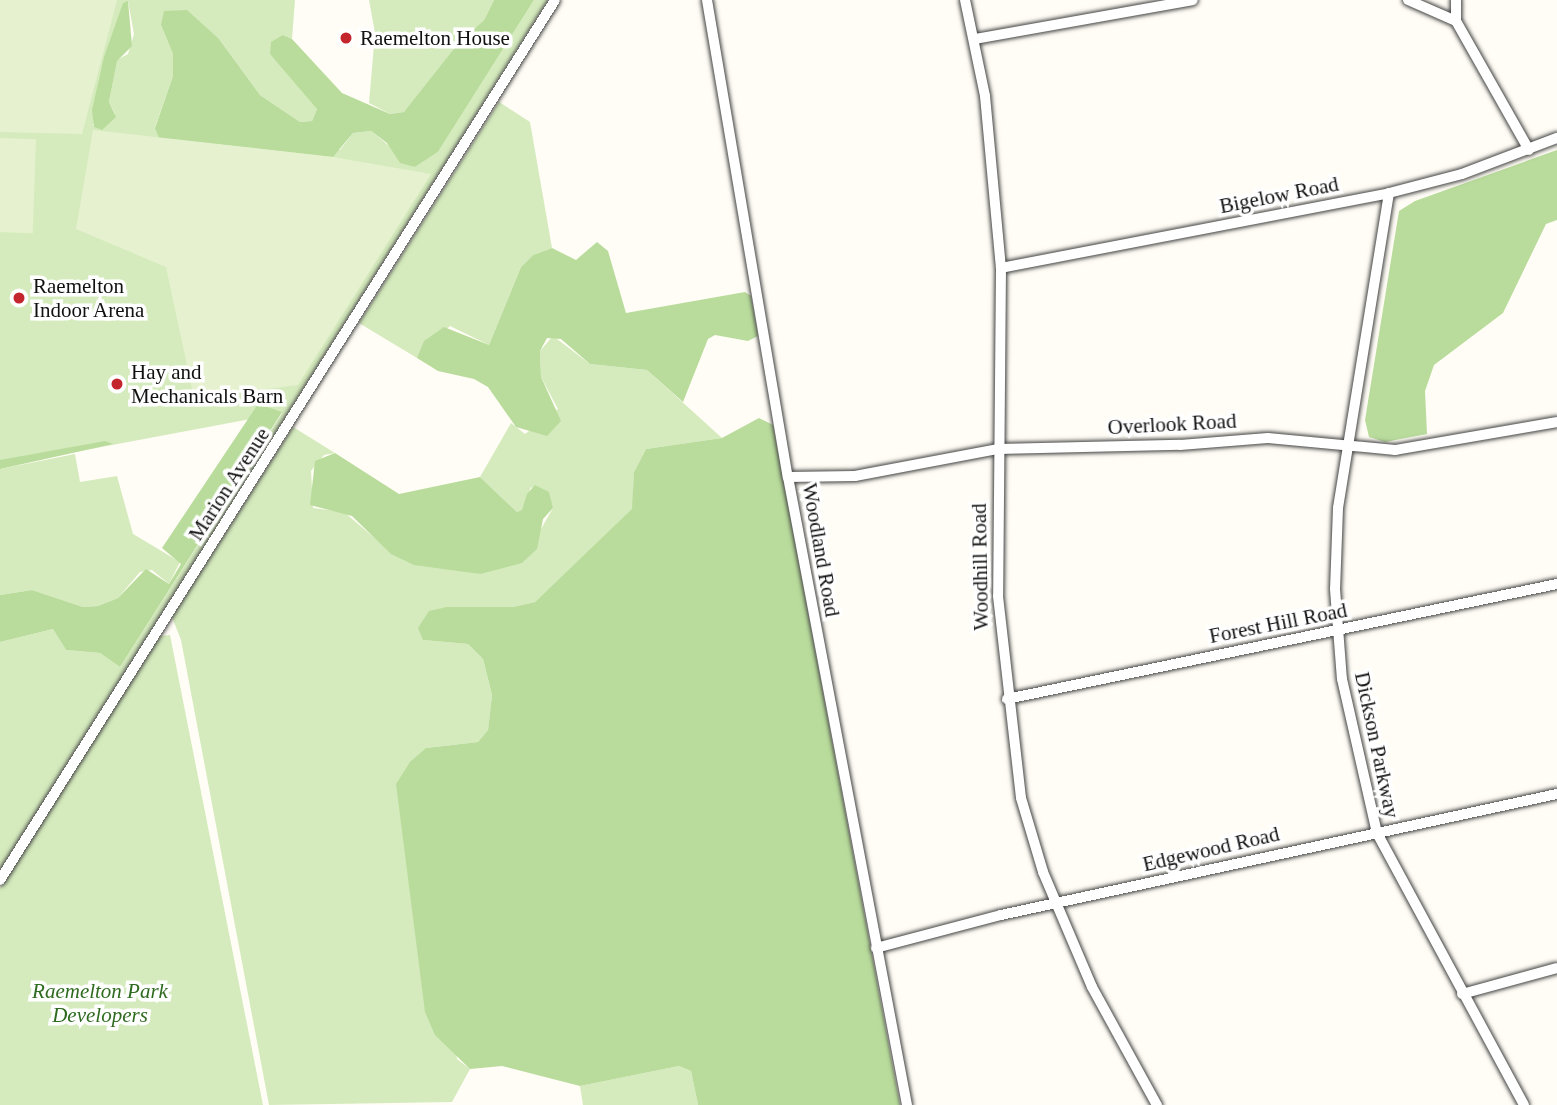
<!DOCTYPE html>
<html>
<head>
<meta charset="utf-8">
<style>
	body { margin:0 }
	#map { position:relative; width:1557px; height:1105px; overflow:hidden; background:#fffdf5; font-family:Georgia,serif }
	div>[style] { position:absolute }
	.green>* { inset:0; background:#d5ebbd }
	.forest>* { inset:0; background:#b9dc9c }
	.pitch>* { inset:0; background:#e6f2cf; transform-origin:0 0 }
	.roads { filter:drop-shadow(0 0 2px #444) drop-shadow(0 0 2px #444) }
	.minor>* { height:10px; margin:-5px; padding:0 5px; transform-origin:5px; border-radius:5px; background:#fff }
	.dots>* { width:19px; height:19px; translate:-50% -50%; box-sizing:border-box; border:4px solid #fff; border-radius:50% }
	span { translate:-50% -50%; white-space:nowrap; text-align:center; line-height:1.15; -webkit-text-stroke:7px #fff; paint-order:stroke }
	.poi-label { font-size:21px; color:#111 }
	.left { translate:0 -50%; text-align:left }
	.street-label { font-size:21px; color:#111 }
	.park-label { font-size:21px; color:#2f6b1f; font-style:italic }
</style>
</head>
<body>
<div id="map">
	<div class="green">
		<i style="clip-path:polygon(evenodd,0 0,295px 0,292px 39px,283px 35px,270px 54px,312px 98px,317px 109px,312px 121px,300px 122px,260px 95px,219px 39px,161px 25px,173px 54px,173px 76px,155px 127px,340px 150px,353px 133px,371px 131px,415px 167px,438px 152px,534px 0,548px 0,0 870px,0 642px,53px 629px,66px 650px,100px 653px,120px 667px,282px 413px,0 466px,0 0,128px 1px,134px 34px,128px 54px,117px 60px,109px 102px,115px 114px,93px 126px,128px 1px)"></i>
		<i style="clip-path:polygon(369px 0,494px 0,484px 20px,457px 45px,416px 102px,404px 112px,390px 114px,369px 103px,375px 33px)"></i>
		<i style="clip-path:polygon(499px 102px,530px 122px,552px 248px,533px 255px,521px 267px,489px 345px,450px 326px,417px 358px,359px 323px)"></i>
		<i style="clip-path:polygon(553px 336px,590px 364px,647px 370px,722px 438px,646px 449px,634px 472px,633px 509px,535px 602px,513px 607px,447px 607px,423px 640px,468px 644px,483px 659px,492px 695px,488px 730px,478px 742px,426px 748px,457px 1059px,470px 1069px,452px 1102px,269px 1105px,181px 640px,172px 617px,293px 427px,335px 453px,324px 455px,311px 471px,313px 508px,344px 512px,377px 540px,453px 569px,480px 574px,541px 529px,553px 508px,531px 487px,522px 511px,517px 512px,480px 477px,511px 423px,525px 434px,558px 409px,541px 377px,540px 351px)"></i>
		<i style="clip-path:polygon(75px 454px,80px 482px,117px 476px,133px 534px,180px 562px,169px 584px,152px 570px,140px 572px,118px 598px,98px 606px,83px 607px,32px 590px,0 595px,0 469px)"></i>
		<i style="clip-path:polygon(170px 635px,263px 1105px,0 1105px,0 888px,160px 636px)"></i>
		<i style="clip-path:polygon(679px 1066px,691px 1071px,698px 1105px,583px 1105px,580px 1086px)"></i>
	</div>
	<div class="forest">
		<i style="clip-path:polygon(494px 0,534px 0,438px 152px,415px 167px,400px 163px,387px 143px,371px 131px,353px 133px,333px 157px,159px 138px,155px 128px,173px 76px,173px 54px,161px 25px,164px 11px,187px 10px,219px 39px,260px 95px,300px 122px,312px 121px,317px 109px,270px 54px,271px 42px,283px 35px,292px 39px,342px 93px,390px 114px,404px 112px,457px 45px,484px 20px)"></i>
		<i style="clip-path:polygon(128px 1px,132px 46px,117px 61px,109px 102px,116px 117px,102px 130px,94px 127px,92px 110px,104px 57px,123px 3px)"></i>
		<i style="clip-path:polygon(1557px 150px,1557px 220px,1546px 224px,1503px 313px,1434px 365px,1425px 391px,1427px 434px,1385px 442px,1369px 437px,1365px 420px,1399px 211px,1415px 201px)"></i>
		<i style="clip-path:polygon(597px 242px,608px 251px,626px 313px,745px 292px,751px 296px,758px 336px,748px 341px,715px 335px,708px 339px,683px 402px,647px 370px,590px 364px,561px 339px,547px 338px,540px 351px,541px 377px,561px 421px,547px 436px,516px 427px,488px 387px,474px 379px,438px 371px,417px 358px,424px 341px,444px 327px,489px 345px,521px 267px,533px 255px,552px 248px,576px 260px)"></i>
		<i style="clip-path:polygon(258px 404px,282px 412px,120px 667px,100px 653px,66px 650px,53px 629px,0 642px,0 595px,32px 590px,83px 607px,98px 606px,118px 598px,146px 569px,169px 584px,181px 564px,162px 548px)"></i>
		<i style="clip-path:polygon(759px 418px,773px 425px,900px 1105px,698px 1105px,691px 1071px,679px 1066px,580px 1086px,502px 1066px,470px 1069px,435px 1035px,425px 1012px,396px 784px,410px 762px,426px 748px,478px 742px,488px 730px,492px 695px,483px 659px,468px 644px,423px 640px,418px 628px,429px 611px,447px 607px,513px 607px,535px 602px,632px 509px,634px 472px,646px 449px,722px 438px)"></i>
		<i style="clip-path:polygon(105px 441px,113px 444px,0 469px,0 460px)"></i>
		<i style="clip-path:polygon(335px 453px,399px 494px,480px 477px,517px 512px,522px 510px,527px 494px,535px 485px,549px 492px,553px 508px,543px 519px,537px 549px,522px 563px,480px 574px,414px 565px,391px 554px,352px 516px,310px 505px,315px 461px)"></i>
	</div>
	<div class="pitch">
		<i style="clip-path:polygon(0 0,117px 0,82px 134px,0 132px)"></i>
		<i style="clip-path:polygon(93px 130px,333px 157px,431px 174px,298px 385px,194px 398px,166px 267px,76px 229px)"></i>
		<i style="left:0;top:138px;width:36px;height:94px;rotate:2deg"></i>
	</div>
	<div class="roads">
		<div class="minor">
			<i style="left:707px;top:0;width:484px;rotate:80.4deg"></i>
			<i style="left:788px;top:477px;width:639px;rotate:79.27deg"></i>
			<i style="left:965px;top:0;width:98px;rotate:78.2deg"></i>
			<i style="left:985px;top:96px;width:173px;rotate:84.7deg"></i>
			<i style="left:1001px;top:268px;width:328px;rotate:90.5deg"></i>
			<i style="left:998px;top:596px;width:203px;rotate:83.5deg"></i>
			<i style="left:1021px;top:798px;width:77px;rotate:73.4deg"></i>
			<i style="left:1043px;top:872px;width:125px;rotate:66.9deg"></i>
			<i style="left:1092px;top:987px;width:135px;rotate:61.2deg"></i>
			<i style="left:1408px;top:0;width:52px;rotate:23.6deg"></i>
			<i style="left:1456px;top:0;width:21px;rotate:90deg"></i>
			<i style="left:1456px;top:21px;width:148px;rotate:60.5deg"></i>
			<i style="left:975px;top:39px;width:221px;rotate:-10.1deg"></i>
			<i style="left:1389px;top:193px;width:319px;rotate:99.2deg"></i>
			<i style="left:1338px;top:508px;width:81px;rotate:92.1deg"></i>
			<i style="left:1335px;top:589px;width:90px;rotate:85.6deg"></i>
			<i style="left:1342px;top:679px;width:158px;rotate:77.2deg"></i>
			<i style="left:1377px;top:833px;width:309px;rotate:61.6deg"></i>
			<i style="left:1001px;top:268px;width:395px;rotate:-10.9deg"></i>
			<i style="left:1389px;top:193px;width:75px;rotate:-14.6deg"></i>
			<i style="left:1462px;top:174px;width:102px;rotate:-20.8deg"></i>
			<i style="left:788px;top:477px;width:67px;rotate:-0.9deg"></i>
			<i style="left:855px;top:476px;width:146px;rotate:-10.7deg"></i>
			<i style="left:998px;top:449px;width:182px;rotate:-1.3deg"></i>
			<i style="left:1180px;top:445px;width:88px;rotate:-4.5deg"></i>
			<i style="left:1268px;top:438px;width:128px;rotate:5.4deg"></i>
			<i style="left:1395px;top:450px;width:164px;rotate:-9.8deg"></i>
			<i style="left:1007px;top:699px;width:562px;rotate:-11.81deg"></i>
			<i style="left:0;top:880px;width:1040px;rotate:-57.76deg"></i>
			<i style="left:876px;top:948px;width:129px;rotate:-14.8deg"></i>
			<i style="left:1001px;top:915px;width:569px;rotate:-12.28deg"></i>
			<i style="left:1462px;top:994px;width:98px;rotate:-15.3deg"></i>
		</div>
	</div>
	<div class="dots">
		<i style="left:346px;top:38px;background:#c4262e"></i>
		<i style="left:19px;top:298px;background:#c4262e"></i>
		<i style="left:117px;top:384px;background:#c4262e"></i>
	</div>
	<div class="poi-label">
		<span class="left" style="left:360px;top:38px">Raemelton House</span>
		<span class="left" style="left:33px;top:298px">Raemelton<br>Indoor Arena</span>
		<span class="left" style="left:131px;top:384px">Hay and<br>Mechanicals Barn</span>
	</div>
	<div class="street-label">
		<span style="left:1279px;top:195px;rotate:-11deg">Bigelow Road</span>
		<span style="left:1172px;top:424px;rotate:-3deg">Overlook Road</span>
		<span style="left:229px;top:484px;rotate:-57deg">Marion Avenue</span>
		<span style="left:821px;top:550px;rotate:80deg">Woodland Road</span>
		<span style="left:980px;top:567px;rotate:-91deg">Woodhill Road</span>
		<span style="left:1278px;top:623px;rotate:-11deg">Forest Hill Road</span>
		<span style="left:1377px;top:745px;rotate:78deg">Dickson Parkway</span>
		<span style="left:1211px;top:849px;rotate:-13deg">Edgewood Road</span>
	</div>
	<div class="park-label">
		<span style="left:100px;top:1003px">Raemelton Park<br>Developers</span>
	</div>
</div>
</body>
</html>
